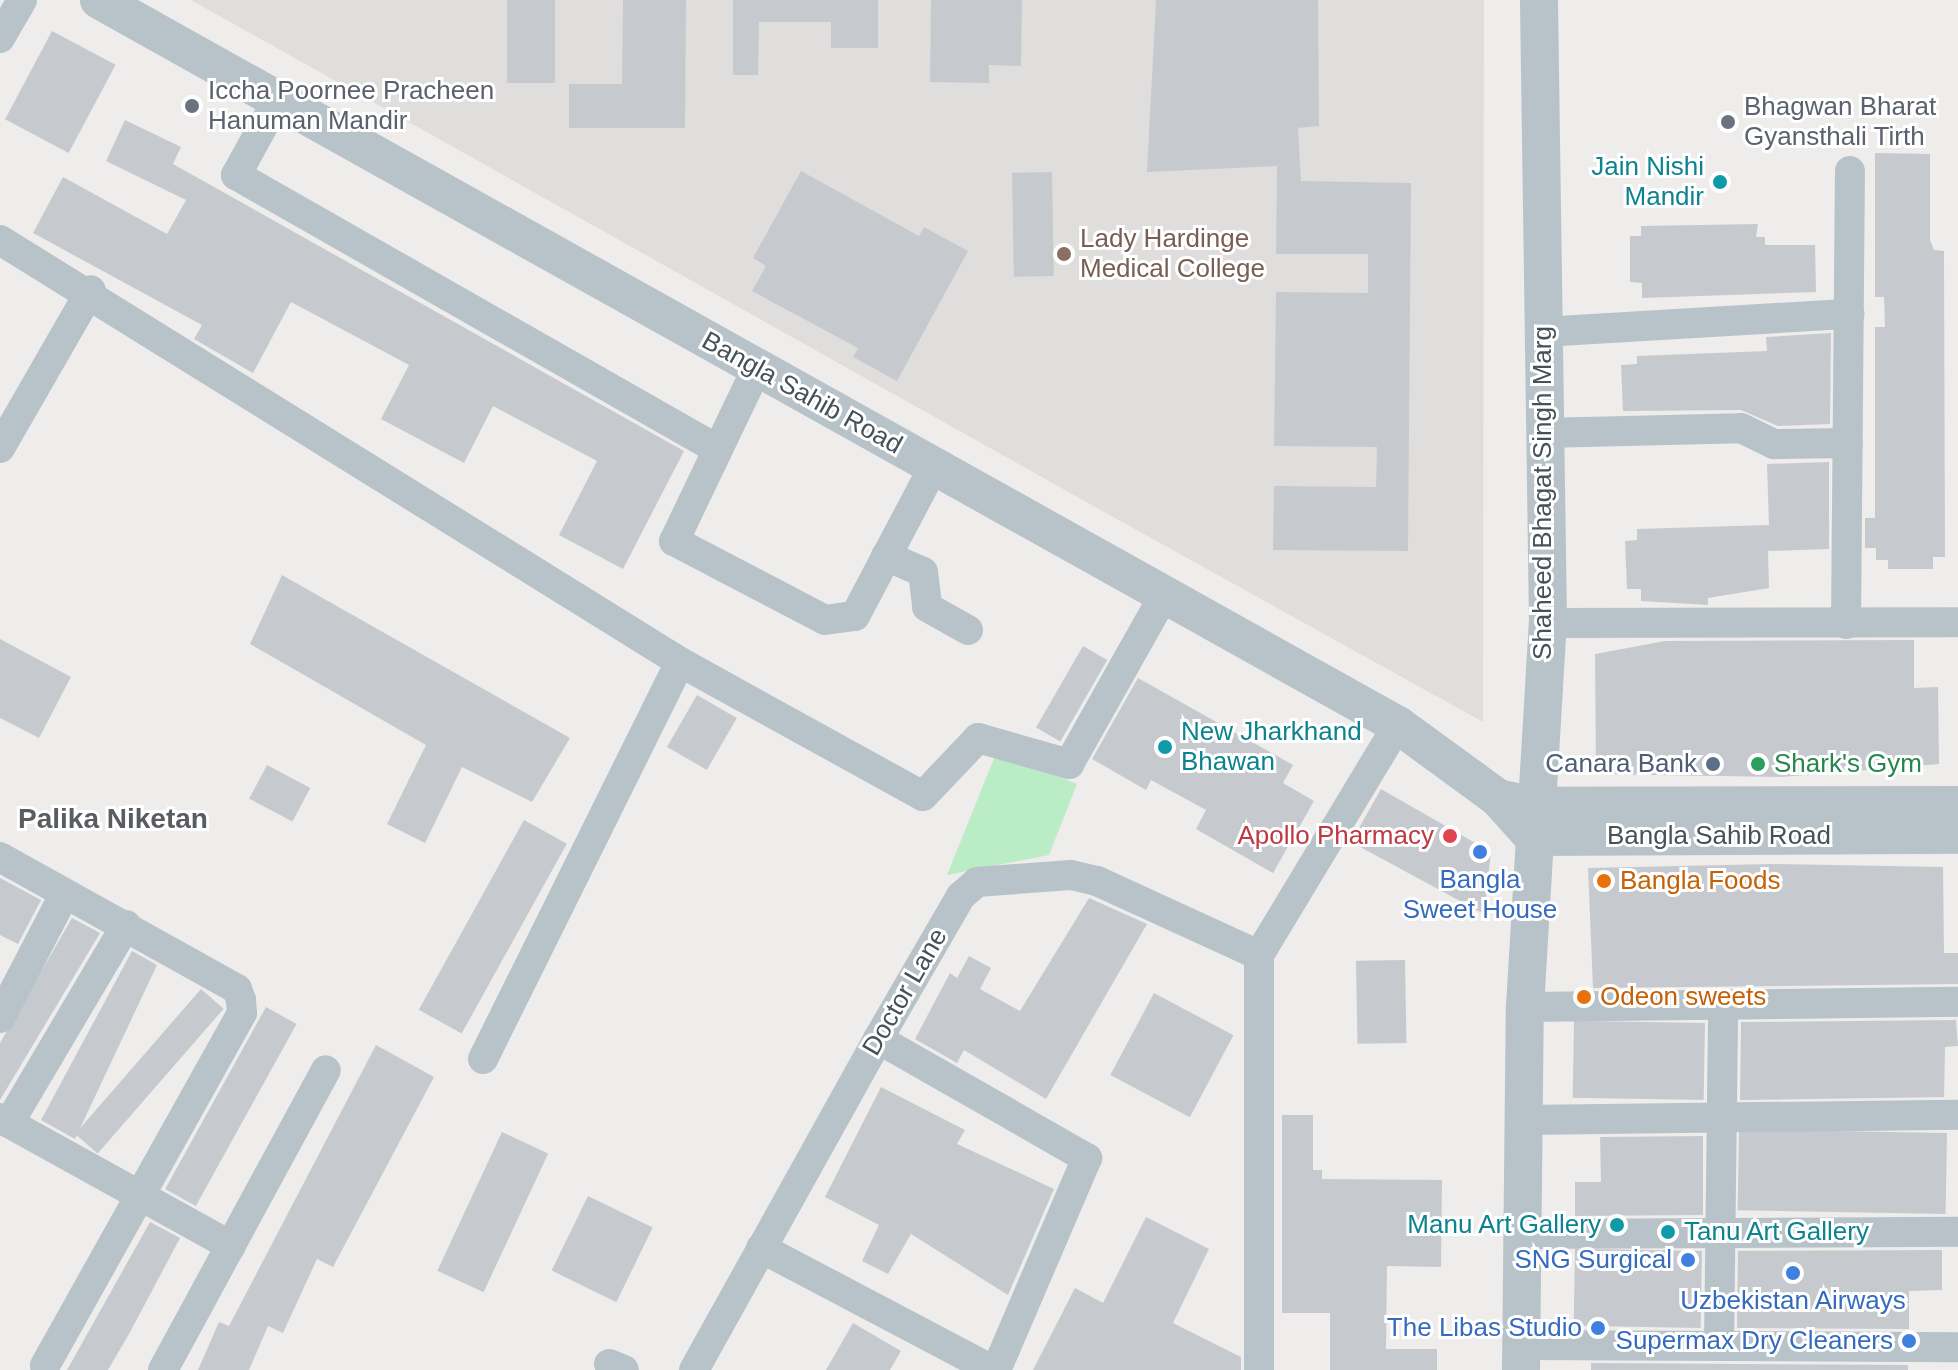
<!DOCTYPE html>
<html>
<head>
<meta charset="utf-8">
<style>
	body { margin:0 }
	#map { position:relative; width:1958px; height:1370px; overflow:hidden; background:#efecec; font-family:Arial,sans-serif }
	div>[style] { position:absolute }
	.education>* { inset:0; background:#e0dddd }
	.green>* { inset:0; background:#baecc6 }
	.building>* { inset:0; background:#c6cacf; transform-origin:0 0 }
	.minor>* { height:30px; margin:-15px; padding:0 15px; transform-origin:15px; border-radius:15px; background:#b7c3c8 }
	.tertiary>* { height:38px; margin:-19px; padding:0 19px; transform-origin:19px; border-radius:19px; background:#b7c3c8 }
	.dots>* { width:22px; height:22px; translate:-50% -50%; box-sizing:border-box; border:4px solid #fff; border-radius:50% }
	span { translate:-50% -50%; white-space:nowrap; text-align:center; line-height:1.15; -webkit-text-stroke:6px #fff; paint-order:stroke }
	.worship-label { font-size:26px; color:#5b616d }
	.left { translate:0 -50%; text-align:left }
	.culture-label { font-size:26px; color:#0d838f }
	.right { translate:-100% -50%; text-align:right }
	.education-label { font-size:26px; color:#785e54 }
	.street-label { font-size:26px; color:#455258 }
	.service-label { font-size:26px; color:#4e5e75 }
	.leisure-label { font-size:26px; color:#27864d }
	.health-label { font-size:26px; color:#be3a42 }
	.shop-label { font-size:26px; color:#366cbe }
	.food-label { font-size:26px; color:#c56008 }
	.neighbourhood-label { font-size:28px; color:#595d61; font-weight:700 }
</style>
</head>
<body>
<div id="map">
	<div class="education">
		<i style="clip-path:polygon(191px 0,1484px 0,1483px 722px,1097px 508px)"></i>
	</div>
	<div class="green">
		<i style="clip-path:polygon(997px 751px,1077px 784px,1049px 855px,947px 875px)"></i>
	</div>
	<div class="building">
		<i style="left:507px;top:0;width:48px;height:83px"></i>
		<i style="clip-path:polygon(623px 0,686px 0,685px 128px,569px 128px,569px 84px,622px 84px)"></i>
		<i style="clip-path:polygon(733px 0,878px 0,878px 48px,831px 48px,831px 22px,759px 22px,758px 75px,733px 75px)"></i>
		<i style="clip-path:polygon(931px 0,1022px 0,1021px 66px,989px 65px,989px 83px,930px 82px)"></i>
		<i style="clip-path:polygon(1156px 0,1318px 0,1319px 126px,1298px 128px,1301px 181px,1411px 183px,1408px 551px,1273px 550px,1274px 486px,1376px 487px,1377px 447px,1274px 446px,1276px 292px,1368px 293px,1368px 254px,1276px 254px,1277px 166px,1147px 172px)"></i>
		<i style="left:52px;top:31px;width:72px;height:100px;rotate:28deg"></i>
		<i style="clip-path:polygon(125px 120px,181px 147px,173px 164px,684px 451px,623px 569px,559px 535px,597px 461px,493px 406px,464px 463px,381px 419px,409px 365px,291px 302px,253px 373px,194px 339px,202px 325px,33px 233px,63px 177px,167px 234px,186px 200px,106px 161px)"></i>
		<i style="clip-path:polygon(1875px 153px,1930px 154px,1930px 240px,1934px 250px,1944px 251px,1945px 557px,1933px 557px,1933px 569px,1888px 569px,1888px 560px,1876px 560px,1876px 548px,1865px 548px,1865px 518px,1875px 518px,1875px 327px,1885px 327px,1884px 297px,1875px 297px)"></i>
		<i style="clip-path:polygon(801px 171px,919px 236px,924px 227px,968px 251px,897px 381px,853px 357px,858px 348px,752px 291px,766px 266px,753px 258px)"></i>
		<i style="left:1052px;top:172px;width:104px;height:40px;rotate:89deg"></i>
		<i style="clip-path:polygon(1758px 224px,1756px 237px,1765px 237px,1765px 245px,1815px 245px,1816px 292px,1642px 298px,1642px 283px,1630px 282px,1630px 236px,1641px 236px,1641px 226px)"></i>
		<i style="clip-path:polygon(1831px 333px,1830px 424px,1778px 426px,1741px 410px,1623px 411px,1621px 365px,1637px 364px,1637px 356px,1767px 351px,1766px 337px)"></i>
		<i style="clip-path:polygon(1829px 462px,1829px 549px,1768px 551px,1769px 588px,1708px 598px,1708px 605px,1641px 601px,1641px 589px,1627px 589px,1625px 541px,1637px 540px,1637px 529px,1769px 525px,1767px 464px)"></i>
		<i style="clip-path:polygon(282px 575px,570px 738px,532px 802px,462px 767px,425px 843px,387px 824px,426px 745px,250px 644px)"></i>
		<i style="clip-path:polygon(0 639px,71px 677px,39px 738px,0 718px)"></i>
		<i style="clip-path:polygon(1914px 640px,1914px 688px,1938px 687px,1939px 764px,1781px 777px,1596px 774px,1595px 654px,1665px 641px)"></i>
		<i style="left:1083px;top:646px;width:28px;height:94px;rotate:30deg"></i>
		<i style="clip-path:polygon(1138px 678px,1293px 765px,1283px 783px,1314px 801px,1273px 873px,1196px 829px,1206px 810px,1151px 780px,1146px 790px,1092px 759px)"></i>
		<i style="left:697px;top:695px;width:46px;height:60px;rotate:30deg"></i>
		<i style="left:267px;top:765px;width:49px;height:38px;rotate:28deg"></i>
		<i style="clip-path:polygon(1381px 789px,1491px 852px,1484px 914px,1351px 842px)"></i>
		<i style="left:524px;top:820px;width:49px;height:217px;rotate:29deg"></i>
		<i style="clip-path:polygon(1772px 864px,1943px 867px,1944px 953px,1958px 953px,1958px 984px,1593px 988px,1588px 868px)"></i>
		<i style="clip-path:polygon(0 878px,41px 900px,18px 944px,0 935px)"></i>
		<i style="clip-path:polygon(1089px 898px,1147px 924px,1046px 1099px,964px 1050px,957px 1063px,915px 1039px,950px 973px,957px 978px,969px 956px,991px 968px,980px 989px,1020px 1011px)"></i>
		<i style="clip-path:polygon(72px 918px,100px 933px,0 1100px,0 1043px)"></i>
		<i style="clip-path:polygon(132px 951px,157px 965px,75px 1139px,41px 1120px)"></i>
		<i style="left:1405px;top:960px;width:83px;height:49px;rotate:89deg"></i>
		<i style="left:201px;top:989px;width:30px;height:192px;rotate:41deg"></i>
		<i style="left:1154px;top:993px;width:90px;height:93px;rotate:28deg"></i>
		<i style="left:266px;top:1007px;width:35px;height:208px;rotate:29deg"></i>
		<i style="clip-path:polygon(1956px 1020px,1958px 1046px,1945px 1047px,1944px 1097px,1740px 1100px,1741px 1022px)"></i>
		<i style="left:1705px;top:1023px;width:77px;height:131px;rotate:91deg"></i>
		<i style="clip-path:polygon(376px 1045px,434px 1077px,333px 1267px,317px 1259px,283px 1333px,268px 1326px,249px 1370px,198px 1370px,219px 1322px,229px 1326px)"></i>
		<i style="clip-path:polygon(881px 1087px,965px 1130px,957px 1144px,1054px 1189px,1008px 1295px,911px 1234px,888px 1274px,862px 1261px,879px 1225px,825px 1197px)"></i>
		<i style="clip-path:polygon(1282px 1115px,1313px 1115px,1313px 1170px,1322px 1170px,1322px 1179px,1442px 1180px,1441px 1267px,1387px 1266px,1386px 1349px,1437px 1349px,1437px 1370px,1330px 1370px,1330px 1313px,1282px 1313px)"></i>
		<i style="left:502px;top:1132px;width:51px;height:153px;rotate:25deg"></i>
		<i style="left:1947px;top:1133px;width:81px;height:208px;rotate:91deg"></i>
		<i style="clip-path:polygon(1703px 1136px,1703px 1215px,1575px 1216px,1575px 1182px,1601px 1182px,1600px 1137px)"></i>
		<i style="left:588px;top:1196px;width:72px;height:83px;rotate:26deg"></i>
		<i style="clip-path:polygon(1146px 1217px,1209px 1249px,1173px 1323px,1241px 1357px,1241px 1370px,1033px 1370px,1075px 1288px,1103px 1303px)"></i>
		<i style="clip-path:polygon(150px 1222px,180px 1238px,129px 1334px,108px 1370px,67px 1370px)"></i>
		<i style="clip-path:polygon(1942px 1250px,1942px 1290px,1909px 1291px,1909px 1329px,1737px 1328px,1738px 1251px)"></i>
		<i style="left:1702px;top:1251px;width:77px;height:127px;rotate:91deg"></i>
		<i style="clip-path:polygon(853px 1323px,901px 1351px,890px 1370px,826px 1370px)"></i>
		<i style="clip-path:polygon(1591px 1363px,1908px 1365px,1908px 1370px,1591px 1370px)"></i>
	</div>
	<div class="minor">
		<i style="left:0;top:38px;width:44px;rotate:-59.9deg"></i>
		<i style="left:278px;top:99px;width:87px;rotate:118.9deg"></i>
		<i style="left:236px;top:175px;width:551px;rotate:29.68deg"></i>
		<i style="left:0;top:240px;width:800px;rotate:31.82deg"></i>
		<i style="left:680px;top:662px;width:277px;rotate:28.9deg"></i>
		<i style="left:923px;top:796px;width:80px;rotate:-46.5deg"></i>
		<i style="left:978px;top:738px;width:95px;rotate:15.9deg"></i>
		<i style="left:1069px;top:764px;width:192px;rotate:-60.6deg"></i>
		<i style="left:1542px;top:332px;width:308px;rotate:-3.4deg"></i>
		<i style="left:757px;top:368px;width:192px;rotate:115.6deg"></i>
		<i style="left:674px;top:541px;width:170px;rotate:27.6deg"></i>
		<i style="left:825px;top:620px;width:30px;rotate:-8deg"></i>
		<i style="left:855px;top:616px;width:170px;rotate:-62.2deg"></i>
		<i style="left:1542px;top:433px;width:199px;rotate:-1.4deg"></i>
		<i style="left:1741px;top:428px;width:37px;rotate:26deg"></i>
		<i style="left:1774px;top:444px;width:74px;rotate:-0.8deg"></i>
		<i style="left:0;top:448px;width:182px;rotate:-60.1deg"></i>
		<i style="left:886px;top:556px;width:40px;rotate:23.4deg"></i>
		<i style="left:923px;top:572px;width:35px;rotate:83deg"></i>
		<i style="left:927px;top:607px;width:47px;rotate:29.3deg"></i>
		<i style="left:1548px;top:623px;width:410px;rotate:-0.1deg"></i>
		<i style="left:1846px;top:624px;width:453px;rotate:-89.5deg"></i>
		<i style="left:0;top:857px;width:271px;rotate:29.1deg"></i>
		<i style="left:237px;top:989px;width:12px;rotate:70deg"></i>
		<i style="left:241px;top:1000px;width:13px;rotate:86deg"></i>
		<i style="left:242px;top:1013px;width:404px;rotate:119.2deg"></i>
		<i style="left:1525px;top:1007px;width:433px;rotate:-0.7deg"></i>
		<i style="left:0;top:1018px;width:139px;rotate:-62.5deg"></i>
		<i style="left:878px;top:1039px;width:241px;rotate:29.7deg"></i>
		<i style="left:1087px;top:1158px;width:231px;rotate:113.2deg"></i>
		<i style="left:483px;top:1059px;width:443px;rotate:-63.6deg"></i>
		<i style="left:0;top:1118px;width:264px;rotate:29deg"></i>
		<i style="left:1524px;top:1120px;width:434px;rotate:-0.7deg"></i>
		<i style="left:9px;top:1123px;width:230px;rotate:-59.4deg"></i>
		<i style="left:1523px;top:1234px;width:435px;rotate:-0.3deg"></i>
		<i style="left:761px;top:1248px;width:261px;rotate:27.8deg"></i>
		<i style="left:1522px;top:1345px;width:436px;rotate:0.3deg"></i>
		<i style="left:1719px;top:1346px;width:342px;rotate:-89.3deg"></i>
		<i style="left:609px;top:1364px;width:16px;rotate:22deg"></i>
		<i style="left:163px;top:1370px;width:341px;rotate:-61.5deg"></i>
		<i style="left:694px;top:1370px;width:379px;rotate:-60.9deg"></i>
		<i style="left:878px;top:1039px;width:165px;rotate:-59.9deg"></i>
		<i style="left:961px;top:896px;width:21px;rotate:-41deg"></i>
		<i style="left:977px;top:882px;width:94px;rotate:-4.3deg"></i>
		<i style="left:1071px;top:875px;width:27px;rotate:13deg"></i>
		<i style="left:1097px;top:881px;width:178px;rotate:24.6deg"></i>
		<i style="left:1259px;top:1370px;width:415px;rotate:-90deg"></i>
		<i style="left:1259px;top:955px;width:269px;rotate:-58.9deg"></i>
	</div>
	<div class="tertiary">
		<i style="left:99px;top:0;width:1488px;rotate:29.17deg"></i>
		<i style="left:1398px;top:725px;width:124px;rotate:36.1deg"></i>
		<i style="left:1958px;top:805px;width:423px;rotate:179.9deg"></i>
		<i style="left:1535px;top:806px;width:38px;rotate:-168deg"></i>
		<i style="left:1498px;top:798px;width:52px;rotate:48.1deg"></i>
		<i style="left:1533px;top:837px;width:425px;rotate:-0.3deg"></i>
		<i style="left:1521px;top:1370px;width:363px;rotate:-89.4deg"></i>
		<i style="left:1525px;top:1007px;width:385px;rotate:-86.6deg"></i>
		<i style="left:1548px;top:623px;width:623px;rotate:-90.83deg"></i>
	</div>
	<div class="dots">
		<i style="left:192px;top:106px;background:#6b7280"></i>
		<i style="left:1728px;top:122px;background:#6b7280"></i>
		<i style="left:1720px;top:182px;background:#0f9aa8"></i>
		<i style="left:1064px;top:254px;background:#8d6e63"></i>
		<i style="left:1165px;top:747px;background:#0f9aa8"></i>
		<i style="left:1713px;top:764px;background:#5c6f8a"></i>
		<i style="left:1758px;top:764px;background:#2e9e5b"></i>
		<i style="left:1450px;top:836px;background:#e0444e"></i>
		<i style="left:1480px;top:852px;background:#3f7fe0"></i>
		<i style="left:1604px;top:881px;background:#e8710a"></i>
		<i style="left:1584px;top:997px;background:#e8710a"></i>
		<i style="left:1617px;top:1225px;background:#0f9aa8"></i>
		<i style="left:1668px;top:1232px;background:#0f9aa8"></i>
		<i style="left:1688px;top:1260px;background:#3f7fe0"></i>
		<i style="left:1793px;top:1273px;background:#3f7fe0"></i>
		<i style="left:1598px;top:1328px;background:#3f7fe0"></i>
		<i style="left:1909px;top:1341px;background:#3f7fe0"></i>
	</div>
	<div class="worship-label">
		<span class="left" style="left:208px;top:106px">Iccha Poornee Pracheen<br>Hanuman Mandir</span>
		<span class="left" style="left:1744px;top:122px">Bhagwan Bharat<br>Gyansthali Tirth</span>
	</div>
	<div class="culture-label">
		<span class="right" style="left:1704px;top:182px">Jain Nishi<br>Mandir</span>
		<span class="left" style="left:1181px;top:747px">New Jharkhand<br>Bhawan</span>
		<span class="right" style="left:1601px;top:1225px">Manu Art Gallery</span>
		<span class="left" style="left:1684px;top:1232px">Tanu Art Gallery</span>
	</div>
	<div class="education-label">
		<span class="left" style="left:1080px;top:254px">Lady Hardinge<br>Medical College</span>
	</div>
	<div class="street-label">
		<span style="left:802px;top:393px;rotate:29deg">Bangla Sahib Road</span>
		<span style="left:1543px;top:493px;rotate:-90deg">Shaheed Bhagat Singh Marg</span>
		<span style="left:1719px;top:836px">Bangla Sahib Road</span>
		<span style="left:905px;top:992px;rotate:-60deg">Doctor Lane</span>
	</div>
	<div class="service-label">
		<span class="right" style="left:1697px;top:764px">Canara Bank</span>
	</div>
	<div class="leisure-label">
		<span class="left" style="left:1774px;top:764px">Shark's Gym</span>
	</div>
	<div class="health-label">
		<span class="right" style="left:1434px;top:836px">Apollo Pharmacy</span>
	</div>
	<div class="shop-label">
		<span style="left:1480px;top:895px">Bangla<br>Sweet House</span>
		<span class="right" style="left:1672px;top:1260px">SNG Surgical</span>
		<span style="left:1793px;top:1301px">Uzbekistan Airways</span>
		<span class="right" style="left:1582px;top:1328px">The Libas Studio</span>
		<span class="right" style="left:1893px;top:1341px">Supermax Dry Cleaners</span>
	</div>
	<div class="food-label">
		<span class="left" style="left:1620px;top:881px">Bangla Foods</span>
		<span class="left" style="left:1600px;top:997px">Odeon sweets</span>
	</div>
	<div class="neighbourhood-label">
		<span style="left:113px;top:819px">Palika Niketan</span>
	</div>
</div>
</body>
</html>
